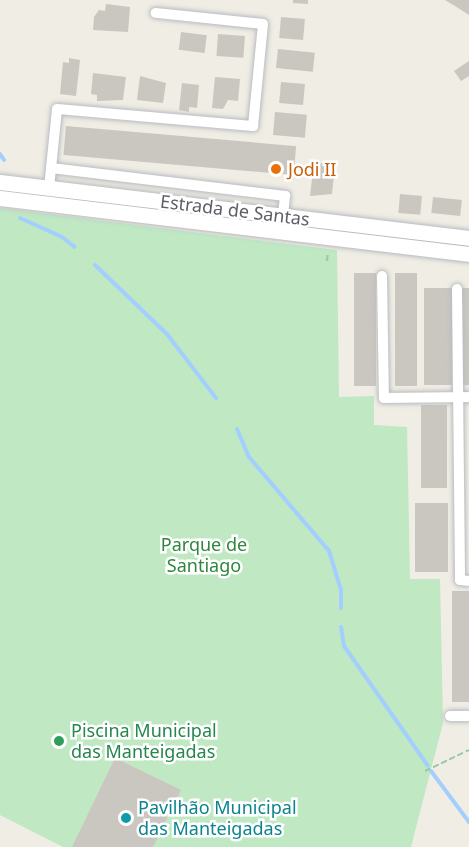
<!DOCTYPE html>
<html>
<head>
<meta charset="utf-8">
<style>
	body { margin:0 }
	#map { position:relative; width:469px; height:847px; overflow:hidden; background:#efede4; font-family:"Noto Sans",sans-serif }
	div>[style] { position:absolute }
	.green>* { inset:0; background:#bfe8c3 }
	.stream>* { height:4px; margin:-2px; padding:0 2px; transform-origin:2px; border-radius:2px; background:#a3cfff }
	.building>* { inset:0; background:#cac7c1; transform-origin:0 0 }
	.path>* { height:2px; margin-top:-1px; transform-origin:0; background:repeating-linear-gradient(90deg,#97c9aa 0 6px,transparent 0 9px) }
	.roads { filter:drop-shadow(0 0 2px #b9bbc0) drop-shadow(0 0 2px #b9bbc0) }
	.minor>* { height:10px; margin:-5px; padding:0 5px; transform-origin:5px; border-radius:5px; background:#fff }
	.secondary>* { height:15px; margin:-7.5px; padding:0 7.5px; transform-origin:7.5px; border-radius:7.5px; background:#fff }
	.dots>* { width:16px; height:16px; translate:-50% -50%; box-sizing:border-box; border:3px solid #fff; border-radius:50% }
	span { translate:-50% -50%; white-space:nowrap; text-align:center; line-height:1.15; -webkit-text-stroke:5px #fff; paint-order:stroke }
	.food-label { font-size:18px; color:#c56008 }
	.left { translate:0 -50%; text-align:left }
	.street-label { font-size:18px; color:#5c5f65 }
	.park-label { font-size:18px; color:#31863e }
	.leisure-label { font-size:18px; color:#27864d }
	.culture-label { font-size:18px; color:#0d838f }
</style>
</head>
<body>
<div id="map">
	<div class="green">
		<i style="clip-path:polygon(0 208px,337px 250px,339px 397px,374px 396px,374px 425px,407px 427px,410px 579px,440px 579px,443px 723px,411px 847px,63px 847px,0 815px)"></i>
	</div>
	<div class="stream">
		<i style="left:0;top:154px;width:7px;rotate:56deg"></i>
		<i style="left:20px;top:218px;width:46px;rotate:24.3deg"></i>
		<i style="left:62px;top:237px;width:16px;rotate:38deg"></i>
		<i style="left:95px;top:265px;width:100px;rotate:43.8deg"></i>
		<i style="left:167px;top:334px;width:81px;rotate:52.6deg"></i>
		<i style="left:237px;top:429px;width:30px;rotate:67deg"></i>
		<i style="left:249px;top:457px;width:123px;rotate:49.6deg"></i>
		<i style="left:329px;top:551px;width:41px;rotate:72.9deg"></i>
		<i style="left:341px;top:590px;width:18px;rotate:90deg"></i>
		<i style="left:341px;top:627px;width:19px;rotate:81deg"></i>
		<i style="left:344px;top:646px;width:146px;rotate:55deg"></i>
		<i style="left:431px;top:771px;width:64px;rotate:53.3deg"></i>
	</div>
	<div class="building">
		<i style="clip-path:polygon(293px 0,308px 0,308px 4px,293px 3px)"></i>
		<i style="clip-path:polygon(445px 0,469px 0,469px 15px,455px 6px)"></i>
		<i style="clip-path:polygon(106px 4px,130px 7px,128px 32px,93px 30px,94px 17px,99px 10px,105px 11px)"></i>
		<i style="left:281px;top:17px;width:24px;height:21px;rotate:5deg"></i>
		<i style="left:181px;top:32px;width:26px;height:18px;rotate:7deg"></i>
		<i style="left:218px;top:34px;width:27px;height:22px;rotate:4deg"></i>
		<i style="left:278px;top:49px;width:37px;height:19px;rotate:6deg"></i>
		<i style="clip-path:polygon(69px 58px,80px 60px,76px 96px,60px 94px,63px 62px,69px 63px)"></i>
		<i style="clip-path:polygon(469px 61px,469px 76px,461px 81px,454px 71px)"></i>
		<i style="clip-path:polygon(93px 73px,126px 77px,123px 100px,97px 101px,97px 95px,91px 94px)"></i>
		<i style="clip-path:polygon(140px 76px,166px 83px,163px 103px,137px 100px)"></i>
		<i style="clip-path:polygon(215px 77px,240px 79px,238px 101px,228px 100px,223px 109px,212px 108px)"></i>
		<i style="left:281px;top:82px;width:24px;height:21px;rotate:5deg"></i>
		<i style="clip-path:polygon(182px 83px,199px 85px,197px 108px,189px 107px,189px 112px,179px 110px)"></i>
		<i style="left:275px;top:112px;width:32px;height:23px;rotate:5deg"></i>
		<i style="left:66px;top:126px;width:231px;height:29px;rotate:5deg"></i>
		<i style="clip-path:polygon(314px 162px,335px 165px,332px 194px,310px 196px)"></i>
		<i style="left:400px;top:194px;width:22px;height:19px;rotate:5deg"></i>
		<i style="left:433px;top:197px;width:29px;height:16px;rotate:6deg"></i>
		<i style="left:354px;top:273px;width:22px;height:113px"></i>
		<i style="left:395px;top:273px;width:22px;height:113px"></i>
		<i style="left:424px;top:288px;width:28px;height:97px"></i>
		<i style="clip-path:polygon(462px 288px,469px 288px,469px 385px,463px 385px)"></i>
		<i style="left:421px;top:405px;width:26px;height:83px"></i>
		<i style="left:415px;top:503px;width:33px;height:69px"></i>
		<i style="left:452px;top:591px;width:17px;height:111px"></i>
		<i style="clip-path:polygon(115px 758px,181px 790px,153px 847px,72px 847px)"></i>
	</div>
	<div class="path">
		<i style="left:327px;top:261px;width:9px;rotate:-84deg"></i>
		<i style="left:425px;top:771px;width:49px;rotate:-25.5deg"></i>
	</div>
	<div class="roads">
		<div class="minor">
			<i style="left:51px;top:168px;width:236px;rotate:6.8deg"></i>
			<i style="left:285px;top:196px;width:20px;rotate:96deg"></i>
			<i style="left:49px;top:188px;width:79px;rotate:-84.2deg"></i>
			<i style="left:57px;top:109px;width:197px;rotate:5deg"></i>
			<i style="left:253px;top:126px;width:102px;rotate:-84.4deg"></i>
			<i style="left:263px;top:24px;width:108px;rotate:-174.1deg"></i>
			<i style="left:382px;top:276px;width:122px;rotate:89.1deg"></i>
			<i style="left:384px;top:398px;width:85px;rotate:-0.7deg"></i>
			<i style="left:457px;top:289px;width:291px;rotate:89.4deg"></i>
			<i style="left:460px;top:580px;width:9px;rotate:6deg"></i>
			<i style="left:450px;top:716px;width:19px"></i>
		</div>
		<div class="secondary">
			<i style="left:0;top:182px;width:472px;rotate:6.8deg"></i>
			<i style="left:0;top:198px;width:472px;rotate:6.8deg"></i>
		</div>
	</div>
	<div class="dots">
		<i style="left:276px;top:169px;background:#e8710a"></i>
		<i style="left:59px;top:741px;background:#2e9e5b"></i>
		<i style="left:126px;top:818px;background:#0f9aa8"></i>
	</div>
	<div class="food-label">
		<span class="left" style="left:288px;top:169px">Jodi II</span>
	</div>
	<div class="street-label">
		<span style="left:235px;top:210px;rotate:7deg">Estrada de Santas</span>
	</div>
	<div class="park-label">
		<span style="left:204px;top:555px">Parque de<br>Santiago</span>
	</div>
	<div class="leisure-label">
		<span class="left" style="left:71px;top:741px">Piscina Municipal<br>das Manteigadas</span>
	</div>
	<div class="culture-label">
		<span class="left" style="left:138px;top:818px">Pavilhão Municipal<br>das Manteigadas</span>
	</div>
</div>
</body>
</html>
